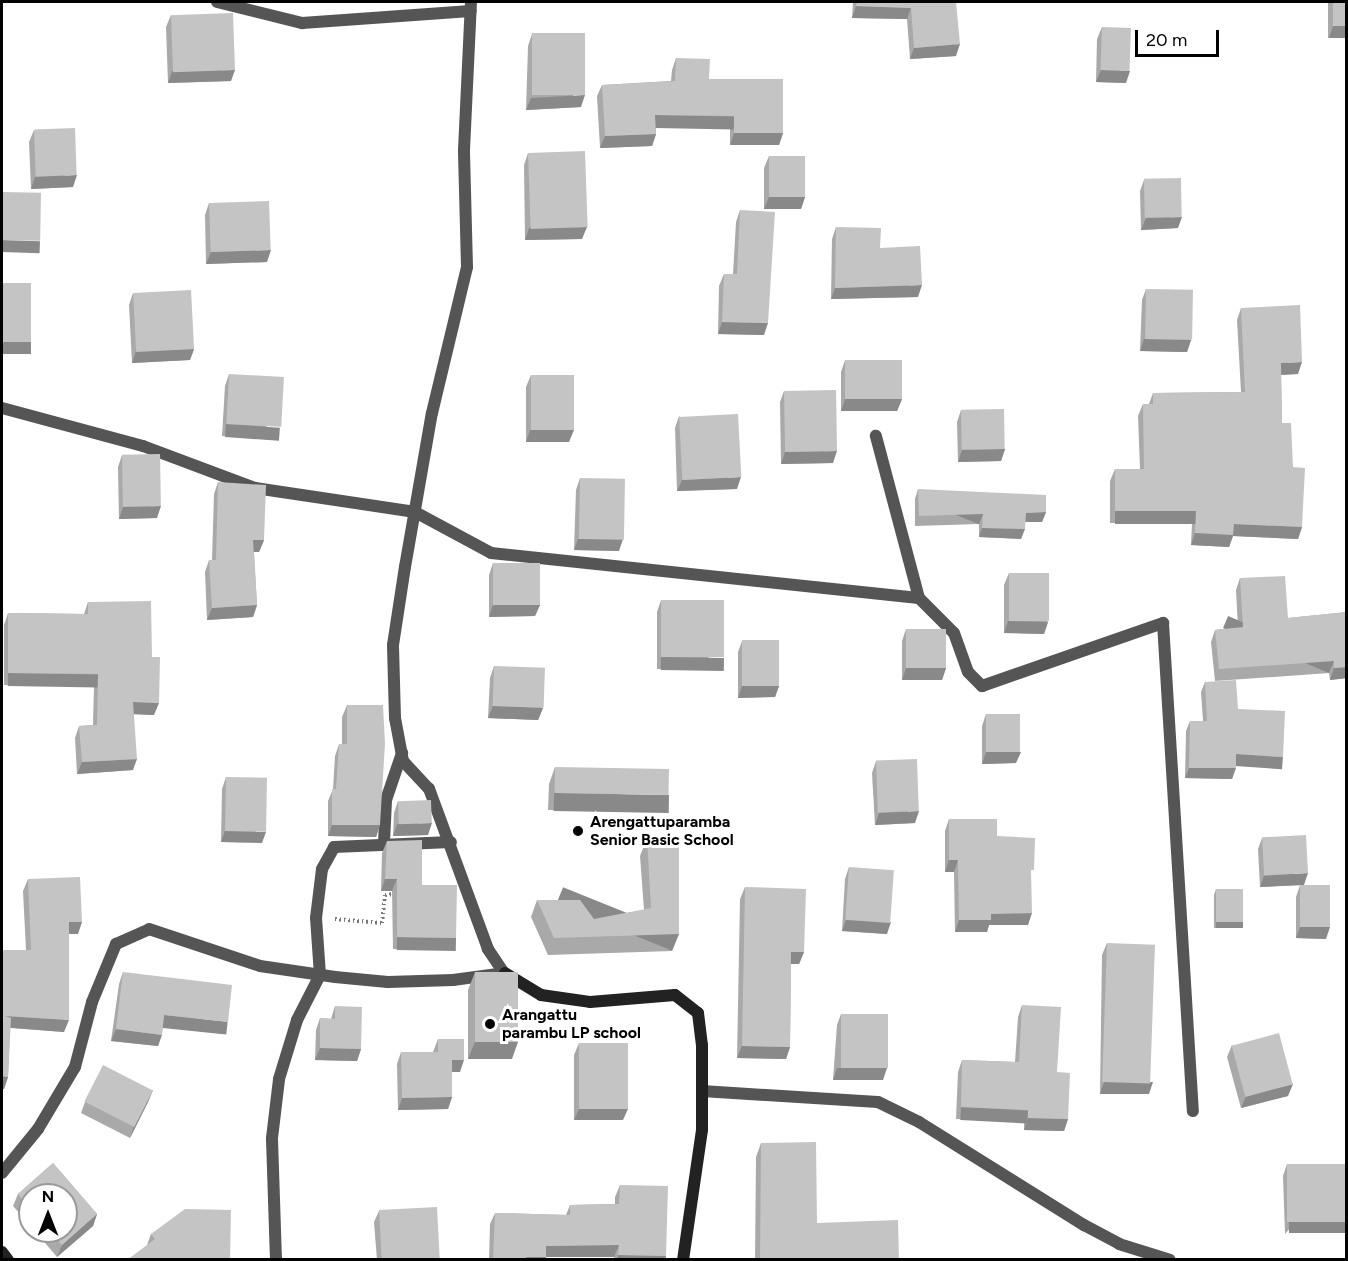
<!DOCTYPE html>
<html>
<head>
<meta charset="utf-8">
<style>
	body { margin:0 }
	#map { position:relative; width:1348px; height:1261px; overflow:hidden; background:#fff; font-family:Figtree,sans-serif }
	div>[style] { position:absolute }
	.path>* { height:4px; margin-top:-2px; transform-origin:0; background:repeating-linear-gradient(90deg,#777 0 1.5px,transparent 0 4.5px) }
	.street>* { height:12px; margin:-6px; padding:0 6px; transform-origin:6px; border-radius:6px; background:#555 }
	.secondary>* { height:12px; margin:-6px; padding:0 6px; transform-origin:6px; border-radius:6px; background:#222 }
	.wall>* { inset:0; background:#a9a9a9; transform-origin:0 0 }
	.shaded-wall>* { inset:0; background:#898989; transform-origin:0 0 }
	.building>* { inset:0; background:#c4c4c4; transform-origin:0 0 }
	.dots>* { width:16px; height:16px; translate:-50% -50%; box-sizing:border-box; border:3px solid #fff; border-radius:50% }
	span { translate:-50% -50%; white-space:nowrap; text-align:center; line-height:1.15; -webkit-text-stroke:6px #fff; paint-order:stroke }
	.poi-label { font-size:16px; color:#000; font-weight:700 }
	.left { translate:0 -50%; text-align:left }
	.frame { position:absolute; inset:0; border:3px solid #000; pointer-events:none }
	.north { position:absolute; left:18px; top:1183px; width:60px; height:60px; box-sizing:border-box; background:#fff; border:2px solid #999; border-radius:50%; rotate:0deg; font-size:16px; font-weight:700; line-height:24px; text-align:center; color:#000 }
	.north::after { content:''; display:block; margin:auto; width:21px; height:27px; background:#000; clip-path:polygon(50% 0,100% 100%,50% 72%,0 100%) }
	.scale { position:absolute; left:1135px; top:30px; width:84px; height:27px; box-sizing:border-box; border:3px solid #000; border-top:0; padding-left:8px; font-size:18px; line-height:21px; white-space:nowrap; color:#000; -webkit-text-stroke:4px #fff; paint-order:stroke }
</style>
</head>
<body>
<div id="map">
	<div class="path">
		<i style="left:335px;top:919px;width:47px;rotate:4.9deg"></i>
		<i style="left:382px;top:923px;width:28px;rotate:-84deg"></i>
		<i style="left:385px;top:895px;width:10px;rotate:-6deg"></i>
	</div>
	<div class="street">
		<i style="left:217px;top:2px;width:88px;rotate:13.9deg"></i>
		<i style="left:302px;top:23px;width:169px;rotate:-4.1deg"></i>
		<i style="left:2px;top:408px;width:146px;rotate:15.1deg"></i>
		<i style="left:143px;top:446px;width:120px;rotate:20.6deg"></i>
		<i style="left:255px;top:488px;width:162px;rotate:8.5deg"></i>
		<i style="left:415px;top:512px;width:86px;rotate:28.3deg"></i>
		<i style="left:491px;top:553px;width:430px;rotate:6deg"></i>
		<i style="left:919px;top:598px;width:168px;rotate:-104.9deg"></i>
		<i style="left:919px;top:598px;width:49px;rotate:45deg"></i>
		<i style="left:954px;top:633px;width:41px;rotate:70.3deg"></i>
		<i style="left:968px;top:672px;width:20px;rotate:45deg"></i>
		<i style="left:982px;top:686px;width:192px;rotate:-19.2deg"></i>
		<i style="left:1163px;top:623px;width:489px;rotate:86.5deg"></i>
		<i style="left:384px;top:843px;width:43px;rotate:-87.3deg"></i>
		<i style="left:386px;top:800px;width:50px;rotate:-71.2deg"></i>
		<i style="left:702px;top:1091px;width:176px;rotate:3.6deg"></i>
		<i style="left:878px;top:1102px;width:46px;rotate:26deg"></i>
		<i style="left:919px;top:1122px;width:195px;rotate:32deg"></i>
		<i style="left:1084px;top:1225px;width:40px;rotate:28deg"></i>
		<i style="left:1119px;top:1244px;width:53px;rotate:17.4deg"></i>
		<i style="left:2px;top:1173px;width:57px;rotate:-50.7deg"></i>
		<i style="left:38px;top:1129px;width:72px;rotate:-59.2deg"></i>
		<i style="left:75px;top:1067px;width:67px;rotate:-75.3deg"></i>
		<i style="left:92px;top:1002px;width:63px;rotate:-67.5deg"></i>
		<i style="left:116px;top:944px;width:36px;rotate:-24deg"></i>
		<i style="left:149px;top:929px;width:117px;rotate:18.4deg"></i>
		<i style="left:260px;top:966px;width:76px;rotate:8.3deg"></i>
		<i style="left:335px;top:977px;width:53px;rotate:5.4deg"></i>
		<i style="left:388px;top:982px;width:65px;rotate:-1.8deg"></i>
		<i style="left:453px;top:980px;width:51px;rotate:-7.8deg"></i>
		<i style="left:504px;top:973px;width:29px;rotate:-124deg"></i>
		<i style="left:488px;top:949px;width:171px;rotate:-110.2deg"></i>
		<i style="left:429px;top:789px;width:38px;rotate:-133deg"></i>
		<i style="left:403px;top:761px;width:44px;rotate:-100.5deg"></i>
		<i style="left:395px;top:718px;width:73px;rotate:-91.6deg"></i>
		<i style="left:393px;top:645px;width:79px;rotate:-81.3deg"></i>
		<i style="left:405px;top:567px;width:156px;rotate:-80.1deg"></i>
		<i style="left:432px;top:413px;width:150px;rotate:-76.5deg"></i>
		<i style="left:467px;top:267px;width:117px;rotate:-91.5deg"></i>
		<i style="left:464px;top:150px;width:148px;rotate:-87.3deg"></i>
		<i style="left:276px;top:1260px;width:122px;rotate:-91.9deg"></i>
		<i style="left:272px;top:1138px;width:59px;rotate:-83.2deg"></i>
		<i style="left:279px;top:1079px;width:62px;rotate:-73deg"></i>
		<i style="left:297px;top:1020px;width:51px;rotate:-62.9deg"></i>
		<i style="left:320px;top:975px;width:57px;rotate:-94deg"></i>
		<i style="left:316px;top:918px;width:49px;rotate:-83deg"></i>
		<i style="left:322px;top:869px;width:25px;rotate:-61deg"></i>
		<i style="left:334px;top:847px;width:117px;rotate:-2.4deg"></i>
	</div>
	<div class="secondary">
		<i style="left:505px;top:973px;width:42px;rotate:31.4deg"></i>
		<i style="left:541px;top:995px;width:49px;rotate:8.1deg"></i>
		<i style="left:590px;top:1002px;width:85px;rotate:-4.7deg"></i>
		<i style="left:675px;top:995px;width:29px;rotate:38deg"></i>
		<i style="left:698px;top:1013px;width:32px;rotate:83deg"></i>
		<i style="left:702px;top:1045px;width:85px;rotate:90deg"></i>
		<i style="left:702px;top:1130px;width:131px;rotate:98.3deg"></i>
		<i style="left:2px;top:1252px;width:10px;rotate:53deg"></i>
	</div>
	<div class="wall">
		<i style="clip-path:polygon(853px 2px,956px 2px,956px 56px,910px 59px,907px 19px,852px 18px)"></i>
		<i style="left:1328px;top:2px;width:19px;height:36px"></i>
		<i style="clip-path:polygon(171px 15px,231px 81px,168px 83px,166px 27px)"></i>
		<i style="clip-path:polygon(1102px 27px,1126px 83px,1096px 82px,1097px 39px)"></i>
		<i style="clip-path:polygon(532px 34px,581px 107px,526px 110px,528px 46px)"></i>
		<i style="clip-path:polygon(676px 58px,709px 79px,783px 133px,779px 145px,730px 145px,730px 128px,656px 127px,656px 134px,652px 146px,600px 148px,597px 96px,602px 85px,671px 81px,672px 70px)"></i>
		<i style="clip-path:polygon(34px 130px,73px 187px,31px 189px,29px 142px)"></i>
		<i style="clip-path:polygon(528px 153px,582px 239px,525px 240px,524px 165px)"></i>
		<i style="clip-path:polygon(769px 156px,805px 197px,801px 209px,764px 209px,764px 168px)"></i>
		<i style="clip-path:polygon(1144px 180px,1178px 228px,1141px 230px,1140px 191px)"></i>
		<i style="clip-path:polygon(209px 203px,267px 262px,206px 264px,205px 215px)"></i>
		<i style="clip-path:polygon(740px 210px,764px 335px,718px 334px,719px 286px,724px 274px,733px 274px,736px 222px)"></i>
		<i style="clip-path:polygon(836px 227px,880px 248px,918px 297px,831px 299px,832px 239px)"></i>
		<i style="clip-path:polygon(1146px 289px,1191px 340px,1187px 352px,1140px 351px,1142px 300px)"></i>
		<i style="clip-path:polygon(133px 293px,194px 349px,190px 360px,132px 363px,129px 305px)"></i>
		<i style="clip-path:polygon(1241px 308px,1298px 374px,1281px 375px,1282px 423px,1293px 467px,1302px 527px,1298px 539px,1233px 536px,1229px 547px,1191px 545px,1192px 523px,1110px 523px,1110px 481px,1115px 469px,1140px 469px,1138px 416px,1143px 404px,1149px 404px,1153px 393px,1241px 392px,1237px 320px)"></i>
		<i style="clip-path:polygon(845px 360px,902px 399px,897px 411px,841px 411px,841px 372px)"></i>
		<i style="clip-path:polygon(229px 374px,276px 440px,222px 436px,225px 386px)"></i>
		<i style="clip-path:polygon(531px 375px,569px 442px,526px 442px,526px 387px)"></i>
		<i style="clip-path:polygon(784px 391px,833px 463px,781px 464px,780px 402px)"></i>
		<i style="clip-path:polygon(961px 410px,1005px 449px,1001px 461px,958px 462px,957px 422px)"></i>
		<i style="clip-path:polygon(679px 416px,737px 489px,677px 491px,675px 428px)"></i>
		<i style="clip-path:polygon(122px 455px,157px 518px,119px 519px,118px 467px)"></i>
		<i style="clip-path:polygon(580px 478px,619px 551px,574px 550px,576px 490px)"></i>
		<i style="clip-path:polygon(218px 482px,264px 540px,259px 552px,254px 552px,257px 605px,253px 617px,207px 620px,205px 572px,209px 560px,212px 560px,214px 494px)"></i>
		<i style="clip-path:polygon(918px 489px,1046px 512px,1042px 522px,1025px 522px,1021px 539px,979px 537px,979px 524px,915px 526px,915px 499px)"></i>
		<i style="clip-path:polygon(493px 563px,540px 605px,535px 616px,489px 617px,489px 575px)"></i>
		<i style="clip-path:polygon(1009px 573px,1048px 622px,1044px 634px,1004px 633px,1004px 585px)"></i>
		<i style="clip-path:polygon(1240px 578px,1288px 618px,1347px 612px,1347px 678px,1330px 680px,1329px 673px,1215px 681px,1211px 642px,1215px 630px,1238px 627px,1236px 590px)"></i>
		<i style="clip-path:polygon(661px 600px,719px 670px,657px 669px,657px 612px)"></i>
		<i style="clip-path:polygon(88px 602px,152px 657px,154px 715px,134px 714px,133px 770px,77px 774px,75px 738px,79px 726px,93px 725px,94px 686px,4px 685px,4px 625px,8px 613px,84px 614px)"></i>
		<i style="clip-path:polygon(906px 629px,946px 668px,942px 680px,902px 680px,902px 641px)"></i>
		<i style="clip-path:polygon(742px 641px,779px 686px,775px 697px,738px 698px,738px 652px)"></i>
		<i style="clip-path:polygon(494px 666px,543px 708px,538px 720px,488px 718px,490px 678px)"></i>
		<i style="clip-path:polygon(1205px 682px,1238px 709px,1283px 757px,1279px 768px,1236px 765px,1232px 779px,1185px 778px,1186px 731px,1190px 721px,1203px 721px,1201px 692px)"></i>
		<i style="clip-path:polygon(347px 705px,380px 825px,376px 837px,328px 836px,328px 801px,333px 789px,335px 756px,339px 744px,342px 744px,342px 717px)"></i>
		<i style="clip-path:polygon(986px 714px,1016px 763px,982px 764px,982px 726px)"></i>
		<i style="clip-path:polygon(876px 761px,915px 823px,875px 825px,872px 773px)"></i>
		<i style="clip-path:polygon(555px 767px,663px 812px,548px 810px,549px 784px)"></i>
		<i style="clip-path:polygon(226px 777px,262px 843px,221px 842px,222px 789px)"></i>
		<i style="clip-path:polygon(398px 801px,428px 835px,393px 836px,394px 813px)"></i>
		<i style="clip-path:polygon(949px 819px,997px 836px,1031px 879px,1028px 925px,989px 925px,987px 932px,955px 932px,954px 872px,945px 872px,945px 831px)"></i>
		<i style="clip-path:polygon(647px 838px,672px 951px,548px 955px,531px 917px,537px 900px,594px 919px,644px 910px,640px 856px)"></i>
		<i style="clip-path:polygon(1262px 838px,1304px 885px,1326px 939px,1296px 938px,1296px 897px,1300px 885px,1260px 887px,1258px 849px)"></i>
		<i style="clip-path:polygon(387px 841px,422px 885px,456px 938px,451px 950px,393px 949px,392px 891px,381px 891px,382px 853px)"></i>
		<i style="clip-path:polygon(849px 867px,887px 934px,842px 931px,845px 879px)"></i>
		<i style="clip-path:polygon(28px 879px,78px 934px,69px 934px,64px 1032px,10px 1028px,8px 1077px,4px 1089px,2px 950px,26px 950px,23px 891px)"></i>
		<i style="clip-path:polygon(745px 887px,804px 952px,799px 964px,791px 964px,790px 1047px,786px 1059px,737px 1058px,740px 899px)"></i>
		<i style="clip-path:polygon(1216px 889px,1243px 922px,1241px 928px,1214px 928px,1214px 895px)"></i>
		<i style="clip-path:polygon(1107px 943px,1149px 1094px,1100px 1094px,1102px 955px)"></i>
		<i style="clip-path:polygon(123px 972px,224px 1034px,163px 1027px,158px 1046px,111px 1041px,119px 984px)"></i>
		<i style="clip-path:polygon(475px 972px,512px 1059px,468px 1059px,468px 990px)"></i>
		<i style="clip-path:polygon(1022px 1005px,1057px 1072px,1068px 1119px,1064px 1131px,1024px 1130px,1024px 1122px,956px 1119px,958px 1072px,962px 1060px,1015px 1062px,1018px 1017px)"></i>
		<i style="clip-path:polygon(335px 1006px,361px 1049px,357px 1061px,315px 1060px,316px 1030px,320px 1018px,331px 1019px)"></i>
		<i style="clip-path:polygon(841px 1014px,883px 1080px,833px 1080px,837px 1025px)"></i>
		<i style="clip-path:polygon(438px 1039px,460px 1072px,452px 1072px,452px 1097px,448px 1109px,398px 1110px,397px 1064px,401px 1052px,433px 1052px)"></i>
		<i style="clip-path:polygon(579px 1043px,623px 1120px,574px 1120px,574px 1055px)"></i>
		<i style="clip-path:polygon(1232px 1045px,1288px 1096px,1241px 1108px,1227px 1057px)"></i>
		<i style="clip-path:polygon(153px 1090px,148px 1102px,130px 1138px,81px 1113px,85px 1102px)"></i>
		<i style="clip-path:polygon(761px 1143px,817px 1223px,899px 1260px,755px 1260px,756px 1157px)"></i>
		<i style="clip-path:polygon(53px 1163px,97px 1214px,93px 1226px,57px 1257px,35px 1231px,66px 1231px,66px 1195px,30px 1195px,30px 1225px,13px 1206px,18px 1194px)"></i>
		<i style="clip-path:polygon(1287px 1164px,1347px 1164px,1285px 1234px,1283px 1176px)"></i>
		<i style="clip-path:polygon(620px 1185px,666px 1256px,665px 1260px,614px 1260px,614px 1257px,546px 1257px,545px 1260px,489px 1260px,490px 1224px,495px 1213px,566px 1215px,570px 1205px,615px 1204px,615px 1197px)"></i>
		<i style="clip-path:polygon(231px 1210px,147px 1245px,151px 1234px)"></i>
		<i style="clip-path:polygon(379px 1211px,440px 1260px,377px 1260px,374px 1222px)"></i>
	</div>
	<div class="shaded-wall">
		<i style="clip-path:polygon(856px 6px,911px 8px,907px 19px,852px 18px)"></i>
		<i style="clip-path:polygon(1333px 26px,1347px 26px,1347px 38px,1329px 38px)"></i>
		<i style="clip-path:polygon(960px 44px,956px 56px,910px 59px,914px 48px)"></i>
		<i style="clip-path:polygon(235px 70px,231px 81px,168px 83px,172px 71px)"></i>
		<i style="clip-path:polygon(1101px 70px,1130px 71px,1126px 83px,1096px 82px)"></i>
		<i style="clip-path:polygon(585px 95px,581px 107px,526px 110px,531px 98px)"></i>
		<i style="left:655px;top:115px;width:79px;height:13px;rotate:1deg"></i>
		<i style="clip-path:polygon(734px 133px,783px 133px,779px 145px,730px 145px)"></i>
		<i style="clip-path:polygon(656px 134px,652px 146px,600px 148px,605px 136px)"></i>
		<i style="clip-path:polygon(77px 175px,73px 187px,31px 189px,35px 177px)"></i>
		<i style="clip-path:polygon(769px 197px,805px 197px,801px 209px,764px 209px)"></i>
		<i style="clip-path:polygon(1182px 217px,1178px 228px,1141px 230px,1146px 218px)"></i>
		<i style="clip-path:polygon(587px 227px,582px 239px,525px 240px,529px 228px)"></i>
		<i style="left:2px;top:240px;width:38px;height:12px;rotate:2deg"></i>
		<i style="clip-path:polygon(271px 250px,267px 262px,206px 264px,211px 252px)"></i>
		<i style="clip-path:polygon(922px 285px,918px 297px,831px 299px,835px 288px)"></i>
		<i style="clip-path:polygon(722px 322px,768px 323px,764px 335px,718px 334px)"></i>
		<i style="clip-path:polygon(1144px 339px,1191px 340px,1187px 352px,1140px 351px)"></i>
		<i style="left:2px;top:342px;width:29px;height:12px"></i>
		<i style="clip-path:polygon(194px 349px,190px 360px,132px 363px,136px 351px)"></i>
		<i style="clip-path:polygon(1302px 362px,1298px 374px,1277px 375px,1281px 363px)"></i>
		<i style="clip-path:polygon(845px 399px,902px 399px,897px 411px,841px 411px)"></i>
		<i style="left:226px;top:424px;width:54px;height:13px;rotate:4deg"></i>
		<i style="clip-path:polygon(530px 430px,574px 430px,569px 442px,526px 442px)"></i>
		<i style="clip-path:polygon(1005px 449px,1001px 461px,958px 462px,962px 450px)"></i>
		<i style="clip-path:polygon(837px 451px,833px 463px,781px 464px,785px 452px)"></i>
		<i style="clip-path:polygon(741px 477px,737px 489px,677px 491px,682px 480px)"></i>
		<i style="clip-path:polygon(161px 506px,157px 518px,119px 519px,123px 507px)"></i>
		<i style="left:1115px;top:511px;width:81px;height:13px"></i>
		<i style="clip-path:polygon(1046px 512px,1042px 522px,1022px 522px,1026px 513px)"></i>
		<i style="left:983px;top:514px;width:11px;height:64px;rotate:112deg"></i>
		<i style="clip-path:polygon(1234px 524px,1302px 527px,1298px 539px,1233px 536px,1229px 547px,1191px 545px,1195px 533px)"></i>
		<i style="clip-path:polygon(982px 528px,1025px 529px,1021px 539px,979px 537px)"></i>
		<i style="clip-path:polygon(578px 539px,623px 539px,619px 551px,574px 550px)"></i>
		<i style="clip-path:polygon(253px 540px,264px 540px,259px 552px,249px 552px)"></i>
		<i style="clip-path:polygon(257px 605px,253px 617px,207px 620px,212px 608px)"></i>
		<i style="clip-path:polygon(493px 605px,540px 605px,535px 616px,489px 617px)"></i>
		<i style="clip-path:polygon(1008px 621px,1048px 622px,1044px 634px,1004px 633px)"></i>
		<i style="left:661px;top:657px;width:63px;height:13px;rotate:1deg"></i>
		<i style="left:1334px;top:661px;width:13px;height:115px;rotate:113deg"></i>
		<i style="clip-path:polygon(1347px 667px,1347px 678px,1330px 680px,1334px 668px)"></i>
		<i style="clip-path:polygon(906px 668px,946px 668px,942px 680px,902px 680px)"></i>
		<i style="left:8px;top:673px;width:90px;height:13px;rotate:1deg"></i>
		<i style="clip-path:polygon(742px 686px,779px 686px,775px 697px,738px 698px)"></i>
		<i style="clip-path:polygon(133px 702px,159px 703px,154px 715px,129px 714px)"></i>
		<i style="clip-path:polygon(493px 706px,543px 708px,538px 720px,488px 718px)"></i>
		<i style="clip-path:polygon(986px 752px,1021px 752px,1016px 763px,982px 764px)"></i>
		<i style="left:1236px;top:754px;width:47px;height:12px;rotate:4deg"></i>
		<i style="clip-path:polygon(137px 759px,133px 770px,77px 774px,82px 762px)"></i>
		<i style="clip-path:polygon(1189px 768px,1236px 768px,1232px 779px,1185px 778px)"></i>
		<i style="left:554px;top:793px;width:115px;height:18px;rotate:1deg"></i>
		<i style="clip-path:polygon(919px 811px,915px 823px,875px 825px,879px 813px)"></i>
		<i style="clip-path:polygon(432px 823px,428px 835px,393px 836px,397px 824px)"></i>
		<i style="clip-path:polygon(332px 825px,380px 825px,376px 837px,328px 836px)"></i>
		<i style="clip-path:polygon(225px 831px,266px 832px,262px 843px,221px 842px)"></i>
		<i style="clip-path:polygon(949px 860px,958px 860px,954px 872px,945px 872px)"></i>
		<i style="clip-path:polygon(1308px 873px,1304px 885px,1260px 887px,1264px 876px)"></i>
		<i style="clip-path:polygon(385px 879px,397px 879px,392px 891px,381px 891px)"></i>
		<i style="clip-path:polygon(1032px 913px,1028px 925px,989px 925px,987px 932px,955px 932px,959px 920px,991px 914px)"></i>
		<i style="clip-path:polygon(846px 920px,891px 922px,887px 934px,842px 931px)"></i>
		<i style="clip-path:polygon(69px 922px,82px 922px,78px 934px,65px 934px)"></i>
		<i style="left:1216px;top:922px;width:27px;height:6px"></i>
		<i style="clip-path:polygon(1300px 927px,1330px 927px,1326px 939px,1296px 938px)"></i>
		<i style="left:679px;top:934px;width:18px;height:125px;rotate:112deg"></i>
		<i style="left:397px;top:937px;width:59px;height:13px;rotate:1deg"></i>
		<i style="clip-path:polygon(791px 952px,804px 952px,799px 964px,786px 964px)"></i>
		<i style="left:164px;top:1015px;width:64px;height:13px;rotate:6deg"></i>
		<i style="clip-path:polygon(5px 1016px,69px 1020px,64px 1032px,2px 1027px)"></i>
		<i style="clip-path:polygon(116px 1029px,162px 1035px,158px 1046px,111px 1041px)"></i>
		<i style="clip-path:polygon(475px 1042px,518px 1042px,512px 1059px,468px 1059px)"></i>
		<i style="clip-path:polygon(742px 1046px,790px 1047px,786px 1059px,737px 1058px)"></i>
		<i style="clip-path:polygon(320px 1048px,361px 1049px,357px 1061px,315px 1060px)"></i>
		<i style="clip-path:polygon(452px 1060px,464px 1060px,460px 1072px,448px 1072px)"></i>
		<i style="clip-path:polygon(837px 1068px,887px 1068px,883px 1080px,833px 1080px)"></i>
		<i style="clip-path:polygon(2px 1076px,8px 1077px,4px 1089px,2px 1089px)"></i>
		<i style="clip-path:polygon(1104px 1082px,1153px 1082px,1149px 1094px,1100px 1094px)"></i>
		<i style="clip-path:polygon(1293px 1084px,1288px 1096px,1241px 1108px,1246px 1096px)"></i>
		<i style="clip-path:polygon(153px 1090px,148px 1102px,130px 1138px,134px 1126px)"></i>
		<i style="clip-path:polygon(452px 1097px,448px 1109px,398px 1110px,402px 1098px)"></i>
		<i style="left:961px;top:1107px;width:67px;height:13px;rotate:3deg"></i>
		<i style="clip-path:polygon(579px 1109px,628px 1109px,623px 1120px,574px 1120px)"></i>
		<i style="clip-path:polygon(1028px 1118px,1068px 1119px,1064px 1131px,1024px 1130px)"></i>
		<i style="clip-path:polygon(97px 1214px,93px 1226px,57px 1257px,62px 1245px)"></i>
		<i style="left:1347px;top:1221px;width:12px;height:58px;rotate:90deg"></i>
		<i style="clip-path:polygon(619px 1245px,614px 1257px,544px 1257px,546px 1257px,545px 1260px,525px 1260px,526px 1257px,546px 1246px)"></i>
		<i style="clip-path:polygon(618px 1255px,666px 1256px,665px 1260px,617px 1260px)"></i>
	</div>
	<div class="building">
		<i style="clip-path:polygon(857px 2px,956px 2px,960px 44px,914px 48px,911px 8px,856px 6px)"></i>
		<i style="left:1333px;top:2px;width:14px;height:24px"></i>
		<i style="left:233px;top:13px;width:57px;height:62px;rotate:88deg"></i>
		<i style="left:1102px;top:27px;width:29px;height:43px;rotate:2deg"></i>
		<i style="left:585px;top:33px;width:62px;height:53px;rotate:90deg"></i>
		<i style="clip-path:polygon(676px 58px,710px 59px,709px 79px,783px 79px,783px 133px,734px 133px,734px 116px,655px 115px,656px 134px,605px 136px,602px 85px,675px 81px)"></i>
		<i style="left:75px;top:128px;width:47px;height:41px;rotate:88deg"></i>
		<i style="left:585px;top:151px;width:76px;height:57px;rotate:88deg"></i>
		<i style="left:769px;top:156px;width:36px;height:41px"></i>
		<i style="left:1181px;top:178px;width:39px;height:37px;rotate:89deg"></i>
		<i style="left:2px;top:192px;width:39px;height:48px;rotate:1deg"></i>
		<i style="left:269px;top:201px;width:49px;height:60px;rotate:88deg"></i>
		<i style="clip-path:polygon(740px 210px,775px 212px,768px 323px,722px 322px,724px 274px,737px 274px)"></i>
		<i style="clip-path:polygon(836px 227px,881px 228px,880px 248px,920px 246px,922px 285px,835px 288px)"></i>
		<i style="left:2px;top:283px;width:29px;height:59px"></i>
		<i style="left:1146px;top:289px;width:47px;height:50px;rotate:1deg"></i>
		<i style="left:191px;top:290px;width:59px;height:58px;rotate:87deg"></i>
		<i style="clip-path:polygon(1300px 305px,1302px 362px,1281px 363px,1282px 423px,1291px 423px,1293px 467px,1305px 468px,1302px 527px,1234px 524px,1233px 535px,1195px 533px,1196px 511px,1115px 511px,1115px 469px,1144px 469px,1143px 404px,1153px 404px,1153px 393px,1245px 392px,1241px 308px)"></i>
		<i style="left:845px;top:360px;width:57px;height:39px"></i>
		<i style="left:229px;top:374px;width:55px;height:50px;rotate:3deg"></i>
		<i style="left:531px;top:375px;width:43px;height:55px"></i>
		<i style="left:836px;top:390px;width:61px;height:52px;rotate:89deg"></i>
		<i style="left:1004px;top:409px;width:40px;height:43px;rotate:89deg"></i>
		<i style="left:738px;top:414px;width:63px;height:59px;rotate:87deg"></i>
		<i style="left:160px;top:454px;width:52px;height:38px;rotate:89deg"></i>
		<i style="left:580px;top:478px;width:45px;height:61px;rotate:1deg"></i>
		<i style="clip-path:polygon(218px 482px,266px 485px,264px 540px,253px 540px,257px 605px,212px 608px,209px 560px,216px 560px)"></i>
		<i style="clip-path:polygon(918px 489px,1046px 495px,1046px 512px,1026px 513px,1025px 529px,982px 528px,983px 514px,919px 516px)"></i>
		<i style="left:493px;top:563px;width:47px;height:42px"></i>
		<i style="left:1009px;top:573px;width:40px;height:48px"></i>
		<i style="clip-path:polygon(1285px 576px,1288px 618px,1347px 612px,1347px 667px,1334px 668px,1334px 661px,1219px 669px,1215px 630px,1243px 627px,1240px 578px)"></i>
		<i style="left:661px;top:600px;width:63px;height:57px"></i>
		<i style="clip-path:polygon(151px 601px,152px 657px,160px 657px,159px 703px,133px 702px,137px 759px,82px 762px,79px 726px,97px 725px,98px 674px,8px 673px,8px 613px,88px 614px,88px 602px)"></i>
		<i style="left:906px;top:629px;width:40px;height:39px"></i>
		<i style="left:779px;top:640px;width:46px;height:37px;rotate:90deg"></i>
		<i style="left:494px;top:666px;width:51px;height:40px;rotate:2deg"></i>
		<i style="clip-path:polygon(1236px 680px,1238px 709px,1285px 711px,1283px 757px,1236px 754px,1236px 768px,1189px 768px,1190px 721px,1207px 721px,1205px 682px)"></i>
		<i style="clip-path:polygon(347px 705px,383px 705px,385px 744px,380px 825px,332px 825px,332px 789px,336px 789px,339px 744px,347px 744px)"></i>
		<i style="left:986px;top:714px;width:34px;height:38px"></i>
		<i style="left:917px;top:759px;width:52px;height:41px;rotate:88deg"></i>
		<i style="left:555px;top:767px;width:114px;height:26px;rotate:1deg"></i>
		<i style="left:226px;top:777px;width:41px;height:54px;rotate:1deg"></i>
		<i style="left:431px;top:800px;width:23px;height:33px;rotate:88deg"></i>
		<i style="clip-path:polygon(949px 819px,997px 819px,997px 836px,1035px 838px,1034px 870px,1031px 870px,1032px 913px,991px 914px,991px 920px,959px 920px,958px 860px,949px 860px)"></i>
		<i style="left:1306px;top:835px;width:38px;height:44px;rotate:87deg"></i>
		<i style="clip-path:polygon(647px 838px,679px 839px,679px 934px,554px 938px,537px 900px,580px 900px,594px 919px,651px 908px)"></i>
		<i style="clip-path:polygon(422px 840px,422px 885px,457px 885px,456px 938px,397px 937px,397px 879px,385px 879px,387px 841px)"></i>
		<i style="left:849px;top:867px;width:45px;height:53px;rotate:4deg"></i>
		<i style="clip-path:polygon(80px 877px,82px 922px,69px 922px,69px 1020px,5px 1016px,11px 1018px,8px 1077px,2px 1076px,2px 950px,31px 950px,28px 879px)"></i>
		<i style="left:1300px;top:885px;width:30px;height:42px"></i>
		<i style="clip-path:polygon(745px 887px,806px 889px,804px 952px,791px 952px,790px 1047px,742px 1046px)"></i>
		<i style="left:1216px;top:889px;width:27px;height:33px"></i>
		<i style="left:1107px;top:943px;width:48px;height:139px;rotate:2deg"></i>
		<i style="clip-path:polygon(123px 972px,232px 985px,228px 1022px,164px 1015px,162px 1035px,116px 1029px)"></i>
		<i style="left:475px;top:972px;width:43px;height:70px"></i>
		<i style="clip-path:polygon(1022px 1005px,1061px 1007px,1057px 1072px,1070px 1073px,1068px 1119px,1028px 1118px,1028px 1110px,961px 1107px,962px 1060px,1019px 1062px)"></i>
		<i style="clip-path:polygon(335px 1006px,362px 1007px,361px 1049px,320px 1048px,320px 1018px,335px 1019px)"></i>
		<i style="left:841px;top:1014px;width:47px;height:54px"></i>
		<i style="left:1279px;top:1033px;width:53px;height:49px;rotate:75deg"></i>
		<i style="clip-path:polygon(438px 1039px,464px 1039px,464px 1060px,452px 1060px,452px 1097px,402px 1098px,401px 1052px,438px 1052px)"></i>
		<i style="left:579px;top:1043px;width:49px;height:66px"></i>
		<i style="left:103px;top:1065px;width:56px;height:41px;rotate:27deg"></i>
		<i style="clip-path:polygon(816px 1142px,817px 1223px,898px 1220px,899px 1260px,760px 1260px,761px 1143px)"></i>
		<i style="clip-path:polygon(53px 1163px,97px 1214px,62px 1245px,50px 1231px,66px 1231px,66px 1195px,30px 1195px,30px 1209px,18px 1194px)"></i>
		<i style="left:1287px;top:1164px;width:60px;height:58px"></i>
		<i style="clip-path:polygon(620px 1185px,668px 1186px,666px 1256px,618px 1255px,619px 1245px,546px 1246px,546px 1257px,526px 1257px,527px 1260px,493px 1260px,495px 1213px,570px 1215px,570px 1205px,619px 1204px)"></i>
		<i style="left:437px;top:1207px;width:53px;height:58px;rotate:87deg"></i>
		<i style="clip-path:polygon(185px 1209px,231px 1210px,230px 1260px,127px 1260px,155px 1239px,151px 1234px)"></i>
	</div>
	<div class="dots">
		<i style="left:578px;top:831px;background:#000"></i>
		<i style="left:490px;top:1024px;background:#000"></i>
	</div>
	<div class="poi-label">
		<span class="left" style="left:590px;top:831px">Arengattuparamba<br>Senior Basic School</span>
		<span class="left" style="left:502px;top:1024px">Arangattu<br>parambu LP school</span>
	</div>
	<div class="frame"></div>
	<div class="north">N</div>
	<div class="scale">20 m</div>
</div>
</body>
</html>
